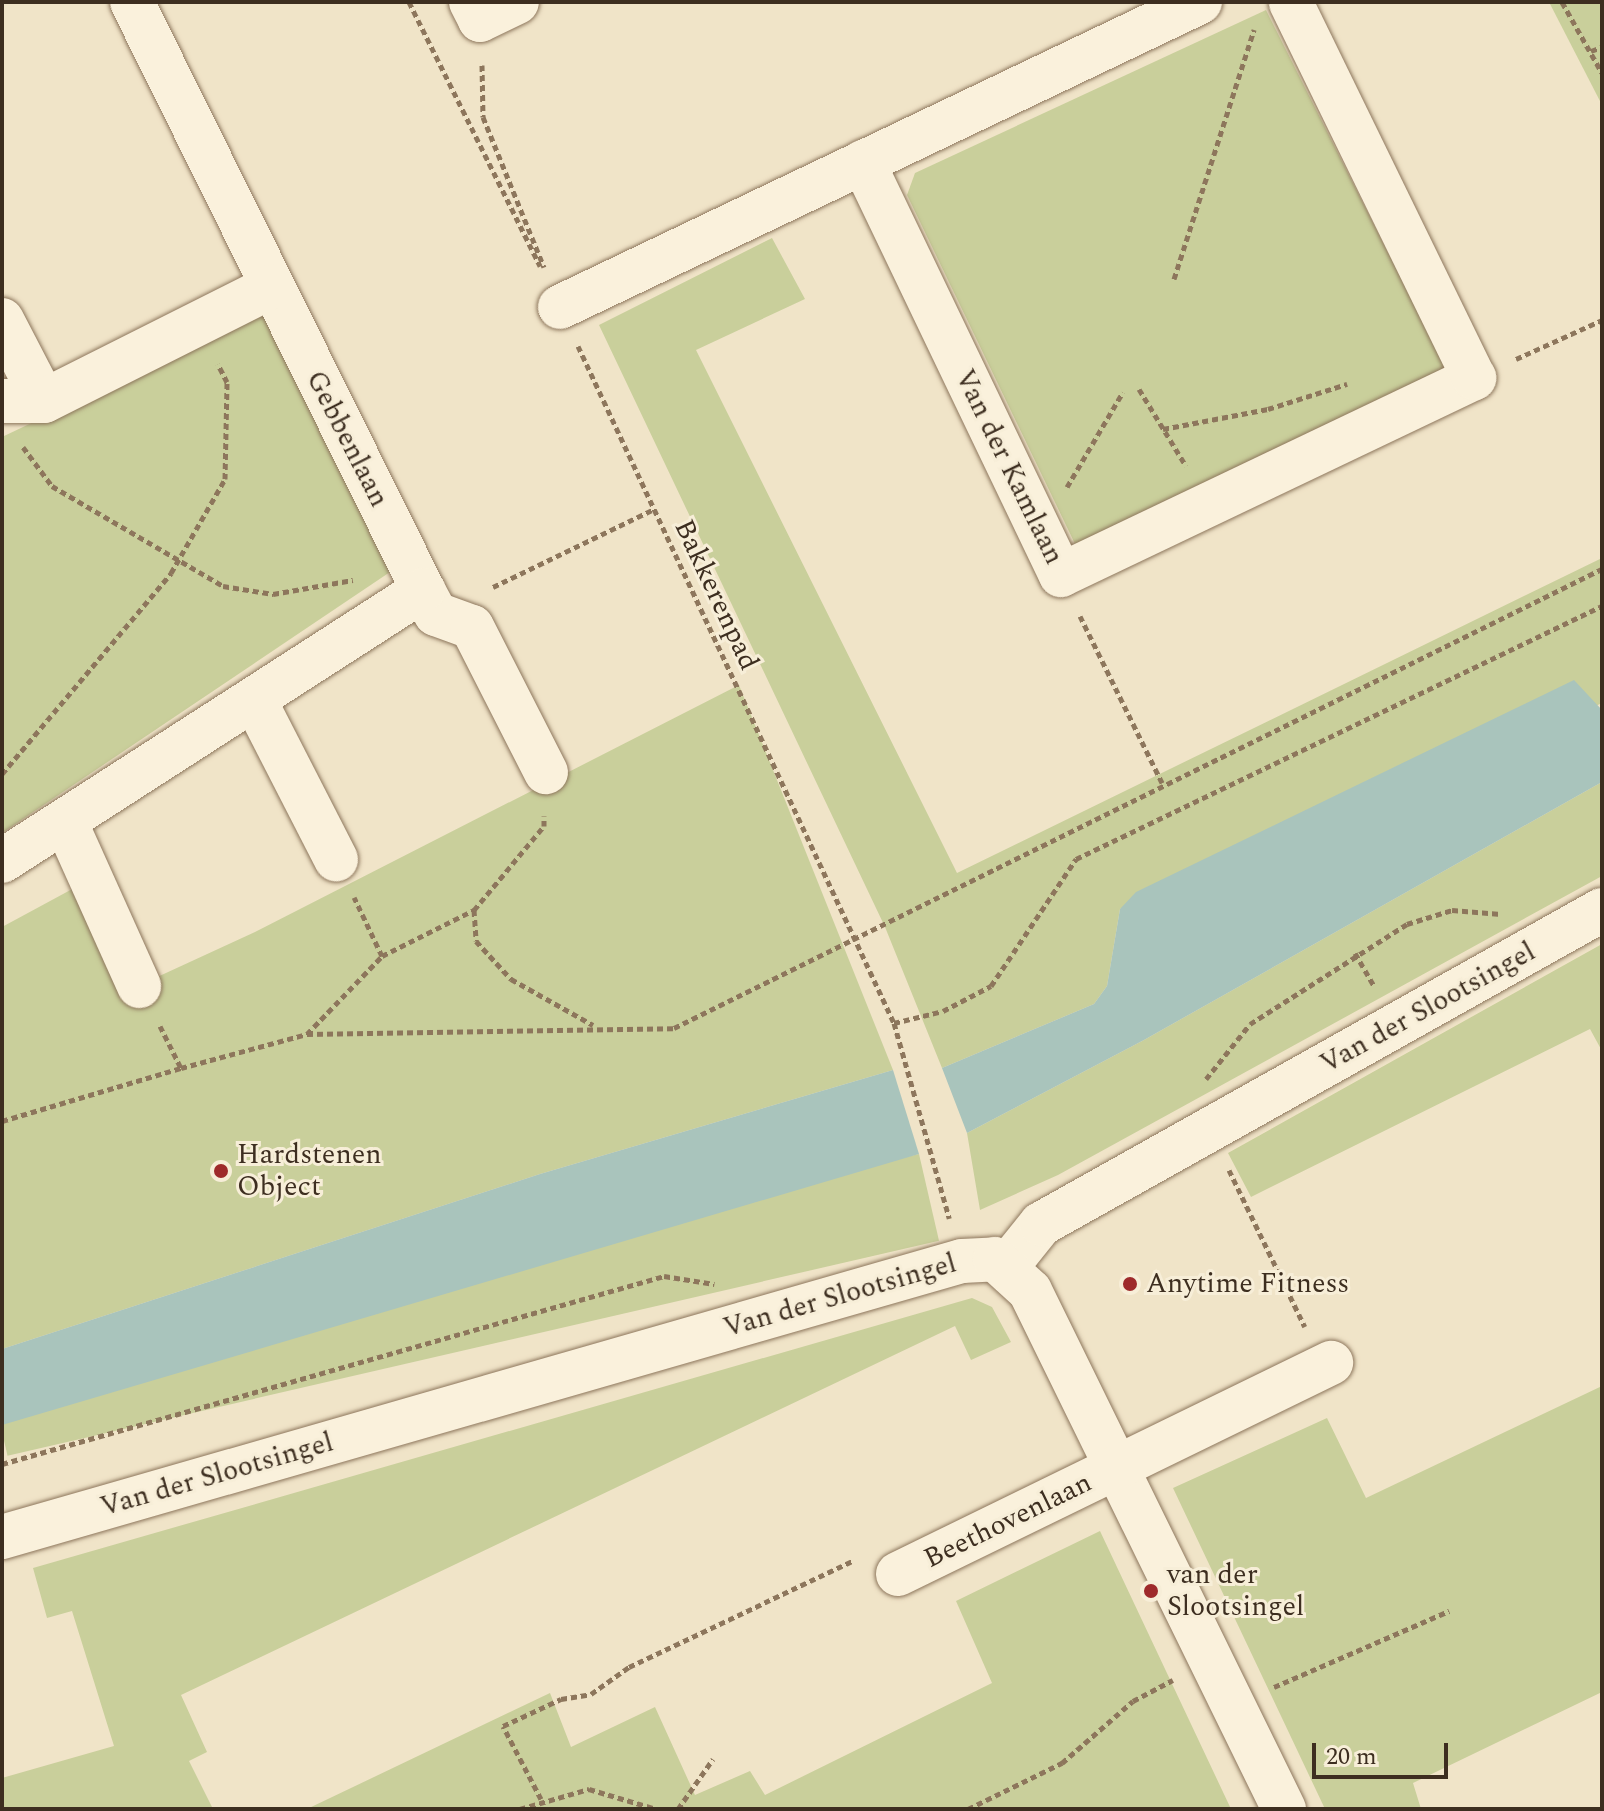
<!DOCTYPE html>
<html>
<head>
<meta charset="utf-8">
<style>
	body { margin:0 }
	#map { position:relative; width:1604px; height:1811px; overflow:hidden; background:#f0e4c8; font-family:Spectral,serif }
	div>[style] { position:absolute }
	.green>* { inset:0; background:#c9cf9b; transform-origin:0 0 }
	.water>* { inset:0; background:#a9c4bc }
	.path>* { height:5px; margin-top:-2.5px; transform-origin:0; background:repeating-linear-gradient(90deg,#8d765c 0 6px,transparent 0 10px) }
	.roads { filter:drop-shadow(0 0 2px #8d765c) drop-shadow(0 0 2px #8d765c) }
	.minor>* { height:44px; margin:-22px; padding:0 22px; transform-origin:22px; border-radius:22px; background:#faf1dc }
	.dots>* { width:22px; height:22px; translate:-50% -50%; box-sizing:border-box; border:4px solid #f7eed8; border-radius:50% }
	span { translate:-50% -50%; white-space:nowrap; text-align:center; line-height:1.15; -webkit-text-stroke:6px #f7eed8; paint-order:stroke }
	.street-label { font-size:28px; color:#3d2e20 }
	.poi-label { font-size:28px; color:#3d2e20 }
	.left { translate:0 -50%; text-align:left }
	.frame { position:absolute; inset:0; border:4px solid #3d2e20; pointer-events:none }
	.scale { position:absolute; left:1312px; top:1743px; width:136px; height:36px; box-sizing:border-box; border:4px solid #3d2e20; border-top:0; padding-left:10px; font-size:24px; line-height:28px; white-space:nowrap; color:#3d2e20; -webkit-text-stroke:6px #f7eed8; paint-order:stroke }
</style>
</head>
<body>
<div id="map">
	<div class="green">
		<i style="clip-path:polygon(1549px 2px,1602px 2px,1602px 105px)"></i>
		<i style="clip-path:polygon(1266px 10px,1449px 374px,1077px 548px,907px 195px,915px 173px)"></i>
		<i style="clip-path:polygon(772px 238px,805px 299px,696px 350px,957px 873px,1602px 558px,1602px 710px,1600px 704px,1120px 909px,1107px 986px,1094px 1004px,942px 1068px,885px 927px,599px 325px)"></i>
		<i style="clip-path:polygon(269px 310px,396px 568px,2px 833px,2px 437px)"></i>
		<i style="clip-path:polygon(739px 685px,893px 1070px,540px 1174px,2px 1349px,2px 927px,76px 887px,129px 990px,255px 932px)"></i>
		<i style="clip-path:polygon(1602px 782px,1602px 876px,1058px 1175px,980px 1210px,967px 1133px,1144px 1040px)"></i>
		<i style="clip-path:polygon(1602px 944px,1602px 1051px,1590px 1029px,1251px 1197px,1228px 1153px)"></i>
		<i style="left:919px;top:1154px;width:89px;height:956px;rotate:77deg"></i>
		<i style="clip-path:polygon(972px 1298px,992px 1307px,1011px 1342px,971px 1360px,955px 1326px,181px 1695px,207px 1752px,189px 1761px,213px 1809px,2px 1809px,2px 1778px,114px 1746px,72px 1611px,47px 1618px,33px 1568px)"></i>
		<i style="clip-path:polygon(1602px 1386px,1602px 1692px,1413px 1783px,1421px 1809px,1325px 1809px,1173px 1488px,1327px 1418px,1366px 1498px)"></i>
		<i style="clip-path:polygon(1100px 1531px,1231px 1809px,307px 1809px,550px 1693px,571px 1747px,655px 1707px,695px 1795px,750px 1771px,765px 1795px,992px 1683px,956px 1601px)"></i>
	</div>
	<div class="water">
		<i style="clip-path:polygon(1574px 680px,1602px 710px,1602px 782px,1144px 1040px,967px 1133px,942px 1068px,1094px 1004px,1107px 986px,1120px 909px,1136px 892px)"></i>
		<i style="clip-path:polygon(893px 1070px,919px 1154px,2px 1425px,2px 1349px,540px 1174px)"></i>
	</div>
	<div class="path">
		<i style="left:409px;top:2px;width:295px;rotate:63.6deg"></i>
		<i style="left:1562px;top:2px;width:81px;rotate:60.6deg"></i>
		<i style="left:1591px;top:51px;width:12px;rotate:-20deg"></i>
		<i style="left:482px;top:65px;width:52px;rotate:88.9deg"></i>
		<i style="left:483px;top:117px;width:162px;rotate:67.9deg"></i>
		<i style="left:1174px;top:279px;width:262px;rotate:-72.2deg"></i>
		<i style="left:578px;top:346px;width:747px;rotate:64.98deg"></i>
		<i style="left:894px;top:1023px;width:203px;rotate:74.2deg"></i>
		<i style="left:1516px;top:359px;width:94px;rotate:-24.4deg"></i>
		<i style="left:1139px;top:389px;width:90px;rotate:58.6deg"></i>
		<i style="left:1163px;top:429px;width:107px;rotate:-10.8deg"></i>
		<i style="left:1268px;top:409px;width:83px;rotate:-17.6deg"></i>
		<i style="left:23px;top:447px;width:49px;rotate:53.4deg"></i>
		<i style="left:52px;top:486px;width:198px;rotate:30.3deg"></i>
		<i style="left:223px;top:586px;width:51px;rotate:9.1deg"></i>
		<i style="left:273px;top:594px;width:81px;rotate:-9.9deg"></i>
		<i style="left:1067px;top:487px;width:110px;rotate:-59.5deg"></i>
		<i style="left:493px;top:587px;width:179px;rotate:-25.8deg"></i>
		<i style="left:1080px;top:616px;width:186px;rotate:63.8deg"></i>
		<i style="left:2px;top:774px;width:263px;rotate:-49.9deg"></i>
		<i style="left:171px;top:573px;width:108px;rotate:-60.1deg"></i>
		<i style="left:225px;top:479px;width:97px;rotate:-88.8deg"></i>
		<i style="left:227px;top:382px;width:20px;rotate:-117deg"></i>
		<i style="left:474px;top:910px;width:109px;rotate:-50.2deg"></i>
		<i style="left:544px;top:826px;width:10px;rotate:-90deg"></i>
		<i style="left:1355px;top:953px;width:39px;rotate:60deg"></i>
		<i style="left:382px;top:956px;width:103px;rotate:-26.6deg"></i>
		<i style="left:474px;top:910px;width:31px;rotate:86deg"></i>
		<i style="left:476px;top:941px;width:52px;rotate:47.4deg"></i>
		<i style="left:511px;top:979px;width:94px;rotate:29.3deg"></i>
		<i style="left:894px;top:1023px;width:50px;rotate:-13.8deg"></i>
		<i style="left:943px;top:1011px;width:54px;rotate:-27.5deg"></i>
		<i style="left:991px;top:986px;width:153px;rotate:-56.2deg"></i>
		<i style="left:1076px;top:859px;width:584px;rotate:-25.69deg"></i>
		<i style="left:160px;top:1026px;width:47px;rotate:63.4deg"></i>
		<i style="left:181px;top:1068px;width:131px;rotate:-15.1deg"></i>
		<i style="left:307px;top:1034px;width:367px;rotate:-0.9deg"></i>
		<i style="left:674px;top:1028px;width:1035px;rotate:-26.32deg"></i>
		<i style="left:307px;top:1034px;width:108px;rotate:-46.1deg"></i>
		<i style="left:382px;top:956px;width:65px;rotate:-115.4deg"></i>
		<i style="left:1206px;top:1079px;width:70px;rotate:-51.3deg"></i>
		<i style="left:1250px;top:1024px;width:186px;rotate:-32.5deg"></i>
		<i style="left:1407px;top:924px;width:47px;rotate:-17.3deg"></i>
		<i style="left:1452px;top:910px;width:49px;rotate:4.7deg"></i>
		<i style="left:2px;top:1121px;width:187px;rotate:-16.5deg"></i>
		<i style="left:1229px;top:1170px;width:174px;rotate:64.2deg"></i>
		<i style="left:2px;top:1464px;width:688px;rotate:-15.85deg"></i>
		<i style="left:664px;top:1276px;width:51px;rotate:9.1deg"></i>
		<i style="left:1274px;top:1687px;width:191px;rotate:-23.5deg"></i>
		<i style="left:541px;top:1799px;width:82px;rotate:-117.5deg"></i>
		<i style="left:503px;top:1726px;width:64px;rotate:-25deg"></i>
		<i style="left:561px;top:1699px;width:30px;rotate:-9deg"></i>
		<i style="left:591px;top:1694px;width:47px;rotate:-35.4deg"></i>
		<i style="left:629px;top:1667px;width:249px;rotate:-25.4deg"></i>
		<i style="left:520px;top:1809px;width:72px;rotate:-16.2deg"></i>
		<i style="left:589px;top:1789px;width:70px;rotate:16.6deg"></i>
		<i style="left:678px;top:1809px;width:61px;rotate:-55deg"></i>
		<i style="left:968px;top:1809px;width:105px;rotate:-26.1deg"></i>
		<i style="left:1062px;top:1763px;width:94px;rotate:-41.1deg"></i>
		<i style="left:1133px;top:1701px;width:45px;rotate:-27.7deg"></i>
	</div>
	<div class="roads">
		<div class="minor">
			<i style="left:132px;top:2px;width:656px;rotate:63.67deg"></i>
			<i style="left:423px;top:590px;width:27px;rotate:62deg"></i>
			<i style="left:436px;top:614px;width:38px;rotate:20deg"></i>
			<i style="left:472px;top:627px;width:163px;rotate:63deg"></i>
			<i style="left:471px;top:2px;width:20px;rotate:63deg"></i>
			<i style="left:480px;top:20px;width:41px;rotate:-25.9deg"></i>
			<i style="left:863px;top:162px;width:458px;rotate:64.4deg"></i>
			<i style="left:1061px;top:575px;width:458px;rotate:-25.5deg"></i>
			<i style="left:1474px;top:378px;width:418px;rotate:-116deg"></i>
			<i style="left:560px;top:307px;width:709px;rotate:-25.48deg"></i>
			<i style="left:2px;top:320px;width:91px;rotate:62.6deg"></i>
			<i style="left:2px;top:401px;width:42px"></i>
			<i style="left:44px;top:401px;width:254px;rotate:-26.7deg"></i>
			<i style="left:255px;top:701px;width:178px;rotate:62.9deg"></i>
			<i style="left:65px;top:821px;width:181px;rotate:65.8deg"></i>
			<i style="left:2px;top:861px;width:501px;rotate:-32.77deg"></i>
			<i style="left:1008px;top:1265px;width:53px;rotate:-51.2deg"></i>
			<i style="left:1041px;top:1224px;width:643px;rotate:-29.24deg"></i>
			<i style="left:2px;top:1537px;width:999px;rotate:-16.04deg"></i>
			<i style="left:962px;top:1261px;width:33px;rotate:-3deg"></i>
			<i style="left:995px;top:1259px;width:47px;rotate:42.4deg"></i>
			<i style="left:1030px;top:1291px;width:577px;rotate:63.88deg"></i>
			<i style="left:898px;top:1574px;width:482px;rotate:-26deg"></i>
		</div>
	</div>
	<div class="dots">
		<i style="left:221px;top:1171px;background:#9e2a2b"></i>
		<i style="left:1130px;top:1284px;background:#9e2a2b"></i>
		<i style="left:1151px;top:1591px;background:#9e2a2b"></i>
	</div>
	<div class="street-label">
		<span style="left:347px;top:439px;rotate:63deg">Gebbenlaan</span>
		<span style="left:1009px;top:467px;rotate:64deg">Van der Kamlaan</span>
		<span style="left:716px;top:595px;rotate:65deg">Bakkerenpad</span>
		<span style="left:1428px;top:1008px;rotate:-29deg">Van der Slootsingel</span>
		<span style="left:840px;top:1296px;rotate:-16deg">Van der Slootsingel</span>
		<span style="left:217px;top:1475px;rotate:-16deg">Van der Slootsingel</span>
		<span style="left:1008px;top:1521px;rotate:-26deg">Beethovenlaan</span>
	</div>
	<div class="poi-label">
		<span class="left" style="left:237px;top:1171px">Hardstenen<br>Object</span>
		<span class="left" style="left:1146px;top:1284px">Anytime Fitness</span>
		<span class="left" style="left:1167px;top:1591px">van der<br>Slootsingel</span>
	</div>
	<div class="frame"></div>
	<div class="scale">20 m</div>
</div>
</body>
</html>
